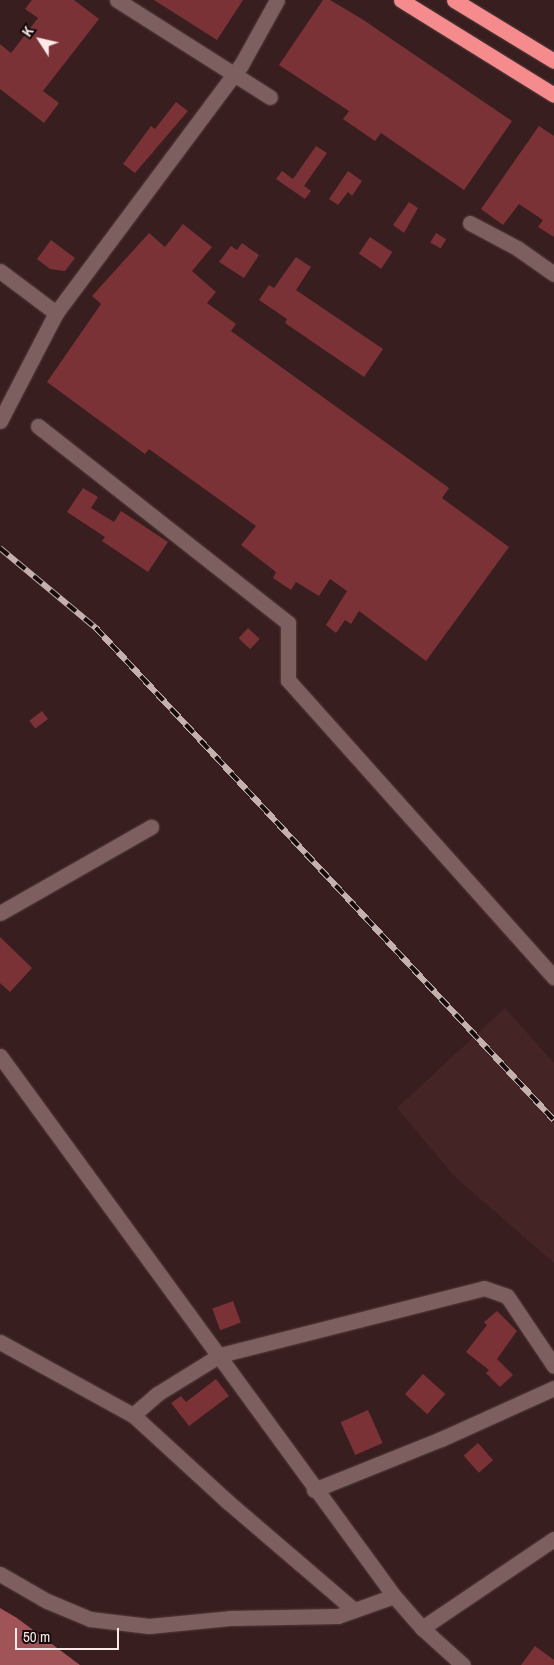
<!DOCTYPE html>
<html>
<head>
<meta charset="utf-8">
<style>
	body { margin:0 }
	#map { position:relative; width:554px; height:1665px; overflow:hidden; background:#381e1e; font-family:"Archivo Narrow",sans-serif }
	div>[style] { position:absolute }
	.built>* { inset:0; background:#452425 }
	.water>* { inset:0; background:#a15457 }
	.building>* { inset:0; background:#7b3237; transform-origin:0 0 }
	.roads { filter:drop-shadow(0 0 1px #533d3e) drop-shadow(0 0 1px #533d3e) }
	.street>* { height:15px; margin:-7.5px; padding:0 7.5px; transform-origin:7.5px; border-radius:7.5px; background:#7e5f5f }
	.secondary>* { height:15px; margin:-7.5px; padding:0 7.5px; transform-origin:7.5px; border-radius:7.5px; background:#7e5f5f }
	.highway>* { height:15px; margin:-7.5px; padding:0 7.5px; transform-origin:7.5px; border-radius:7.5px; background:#f68b8e }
	.rail>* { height:5.5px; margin-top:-2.75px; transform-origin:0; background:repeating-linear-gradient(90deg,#170c0c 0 11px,#c5b0b0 0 22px); box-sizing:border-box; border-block:1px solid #c5b0b0 }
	span { translate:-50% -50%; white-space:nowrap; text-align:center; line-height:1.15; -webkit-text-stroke:4.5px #170c0c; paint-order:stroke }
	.north { position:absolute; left:15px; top:15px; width:50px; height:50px; -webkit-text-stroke:4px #170c0c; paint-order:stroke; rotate:305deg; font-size:14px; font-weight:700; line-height:20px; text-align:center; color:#fbe8e8 }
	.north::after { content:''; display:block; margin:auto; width:18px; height:22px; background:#fbe8e8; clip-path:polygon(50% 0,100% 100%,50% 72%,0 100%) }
	.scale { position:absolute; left:15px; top:1628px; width:104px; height:22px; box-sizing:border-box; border:2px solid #fbe8e8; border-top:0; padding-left:6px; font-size:15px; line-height:18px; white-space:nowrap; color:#fbe8e8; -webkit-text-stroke:4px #170c0c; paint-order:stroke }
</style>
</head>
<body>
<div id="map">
	<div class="built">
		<i style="clip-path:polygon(505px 1008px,554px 1063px,554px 1263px,456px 1178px,397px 1108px)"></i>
	</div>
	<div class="water">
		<i style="clip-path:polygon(0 1608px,17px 1618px,80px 1665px,0 1665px)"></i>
	</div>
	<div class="building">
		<i style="clip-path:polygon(32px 0,74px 0,99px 19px,43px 91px,59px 103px,44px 123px,0 89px,0 44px,11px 53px,38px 18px,25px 9px)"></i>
		<i style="clip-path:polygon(154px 0,243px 0,217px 40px)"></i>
		<i style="clip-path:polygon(323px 0,330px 0,362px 19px,512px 121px,464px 190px,381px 133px,375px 141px,343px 119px,349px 111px,279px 65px)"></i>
		<i style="clip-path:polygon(176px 102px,188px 111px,135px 173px,123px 164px,151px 126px,155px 129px)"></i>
		<i style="clip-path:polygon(539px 126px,554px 136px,554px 237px,538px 227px,543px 220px,519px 204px,503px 225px,481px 209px)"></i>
		<i style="clip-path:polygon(316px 146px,327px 153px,304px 186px,311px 191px,305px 199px,276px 179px,282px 171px,293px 179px)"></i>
		<i style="clip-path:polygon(348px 171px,362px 181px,352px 196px,348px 192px,338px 205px,329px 199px)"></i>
		<i style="clip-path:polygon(409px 202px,418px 208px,404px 233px,393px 225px)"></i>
		<i style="clip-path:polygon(183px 224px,212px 247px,192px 271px,216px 292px,207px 303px,236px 324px,231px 331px,449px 488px,442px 498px,509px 547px,426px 661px,359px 611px,351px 624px,345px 620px,336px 633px,326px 625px,347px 591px,330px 579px,319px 596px,296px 582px,291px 590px,273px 578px,276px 572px,241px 545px,256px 526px,149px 449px,145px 454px,47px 382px,101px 304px,92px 296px,149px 233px,165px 247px)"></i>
		<i style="left:436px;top:233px;width:12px;height:11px;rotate:31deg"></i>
		<i style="left:370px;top:237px;width:27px;height:20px;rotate:34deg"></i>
		<i style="clip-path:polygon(51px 240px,75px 258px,65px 271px,50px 269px,37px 259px)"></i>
		<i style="clip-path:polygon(242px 243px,259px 255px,244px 278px,219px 262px,231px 246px,237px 250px)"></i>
		<i style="clip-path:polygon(296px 257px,311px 267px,296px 290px,383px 349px,364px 377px,285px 323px,287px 319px,259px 300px,269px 285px,274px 288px)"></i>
		<i style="clip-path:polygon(83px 488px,98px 497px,91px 508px,114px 522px,121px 511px,168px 542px,148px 572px,102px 541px,105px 537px,67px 512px)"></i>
		<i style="left:248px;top:628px;width:16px;height:14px;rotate:43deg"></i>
		<i style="left:42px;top:711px;width:10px;height:16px;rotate:53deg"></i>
		<i style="clip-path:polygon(0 937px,32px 968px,10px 992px,0 983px)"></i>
		<i style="left:233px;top:1301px;width:23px;height:22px;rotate:70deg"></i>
		<i style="clip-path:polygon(497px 1311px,517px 1331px,497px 1359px,513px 1375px,500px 1387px,486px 1373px,489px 1370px,466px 1352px,487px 1325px,484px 1322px)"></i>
		<i style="left:423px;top:1374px;width:30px;height:27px;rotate:42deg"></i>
		<i style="clip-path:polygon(216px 1379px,229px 1396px,189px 1426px,171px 1403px,181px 1396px,186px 1402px)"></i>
		<i style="left:368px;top:1410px;width:36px;height:30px;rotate:66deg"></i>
		<i style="left:478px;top:1443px;width:23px;height:19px;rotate:49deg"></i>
		<i style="clip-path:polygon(535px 1646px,554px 1660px,554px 1665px,521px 1665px)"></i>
	</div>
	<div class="roads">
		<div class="street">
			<i style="left:117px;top:0;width:181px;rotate:32.4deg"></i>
			<i style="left:470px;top:223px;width:53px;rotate:28deg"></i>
			<i style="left:517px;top:248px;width:45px;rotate:35.1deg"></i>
			<i style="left:0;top:271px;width:70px;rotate:36.9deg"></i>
			<i style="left:38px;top:426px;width:318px;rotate:38.2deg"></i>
			<i style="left:288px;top:623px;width:57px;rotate:90deg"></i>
			<i style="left:288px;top:680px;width:399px;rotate:48.2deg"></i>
			<i style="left:0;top:913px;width:174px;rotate:-29.7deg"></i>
			<i style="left:0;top:1342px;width:152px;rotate:28.8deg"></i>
			<i style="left:133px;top:1415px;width:129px;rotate:42.5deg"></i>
			<i style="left:228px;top:1502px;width:166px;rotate:40.6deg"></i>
			<i style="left:133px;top:1415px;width:32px;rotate:-41deg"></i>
			<i style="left:157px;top:1394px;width:74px;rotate:-31.8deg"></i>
			<i style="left:220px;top:1355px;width:272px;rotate:-14.2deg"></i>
			<i style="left:484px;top:1288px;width:24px;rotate:19deg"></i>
			<i style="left:507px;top:1296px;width:84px;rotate:56.1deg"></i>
			<i style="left:314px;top:1490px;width:137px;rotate:-21.9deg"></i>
			<i style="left:441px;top:1439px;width:124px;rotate:-24.3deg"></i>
			<i style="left:0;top:1574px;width:54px;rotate:29.9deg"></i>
			<i style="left:47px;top:1601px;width:47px;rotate:22.7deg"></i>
			<i style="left:90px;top:1619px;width:59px;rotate:6.8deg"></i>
			<i style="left:149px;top:1626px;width:81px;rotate:-5.6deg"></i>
			<i style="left:230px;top:1618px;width:108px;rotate:-1.1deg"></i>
			<i style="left:338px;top:1616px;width:59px;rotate:-19.7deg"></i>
			<i style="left:422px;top:1628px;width:159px;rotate:-34deg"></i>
		</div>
		<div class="secondary">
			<i style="left:0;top:421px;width:122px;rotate:-62.6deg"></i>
			<i style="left:56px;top:313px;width:309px;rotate:-53.3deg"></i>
			<i style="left:241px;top:65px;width:74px;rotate:-61deg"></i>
			<i style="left:0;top:1056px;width:668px;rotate:53.88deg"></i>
			<i style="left:394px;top:1596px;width:43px;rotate:48.8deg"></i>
			<i style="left:422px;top:1628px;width:55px;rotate:42.1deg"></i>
		</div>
		<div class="highway">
			<i style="left:401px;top:0;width:180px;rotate:31.8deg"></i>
			<i style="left:454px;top:0;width:117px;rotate:31.4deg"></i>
		</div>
	</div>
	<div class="rail">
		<i style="left:0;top:548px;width:125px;rotate:39.8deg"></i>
		<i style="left:96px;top:628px;width:672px;rotate:47.05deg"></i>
	</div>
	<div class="north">K</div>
	<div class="scale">50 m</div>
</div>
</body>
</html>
